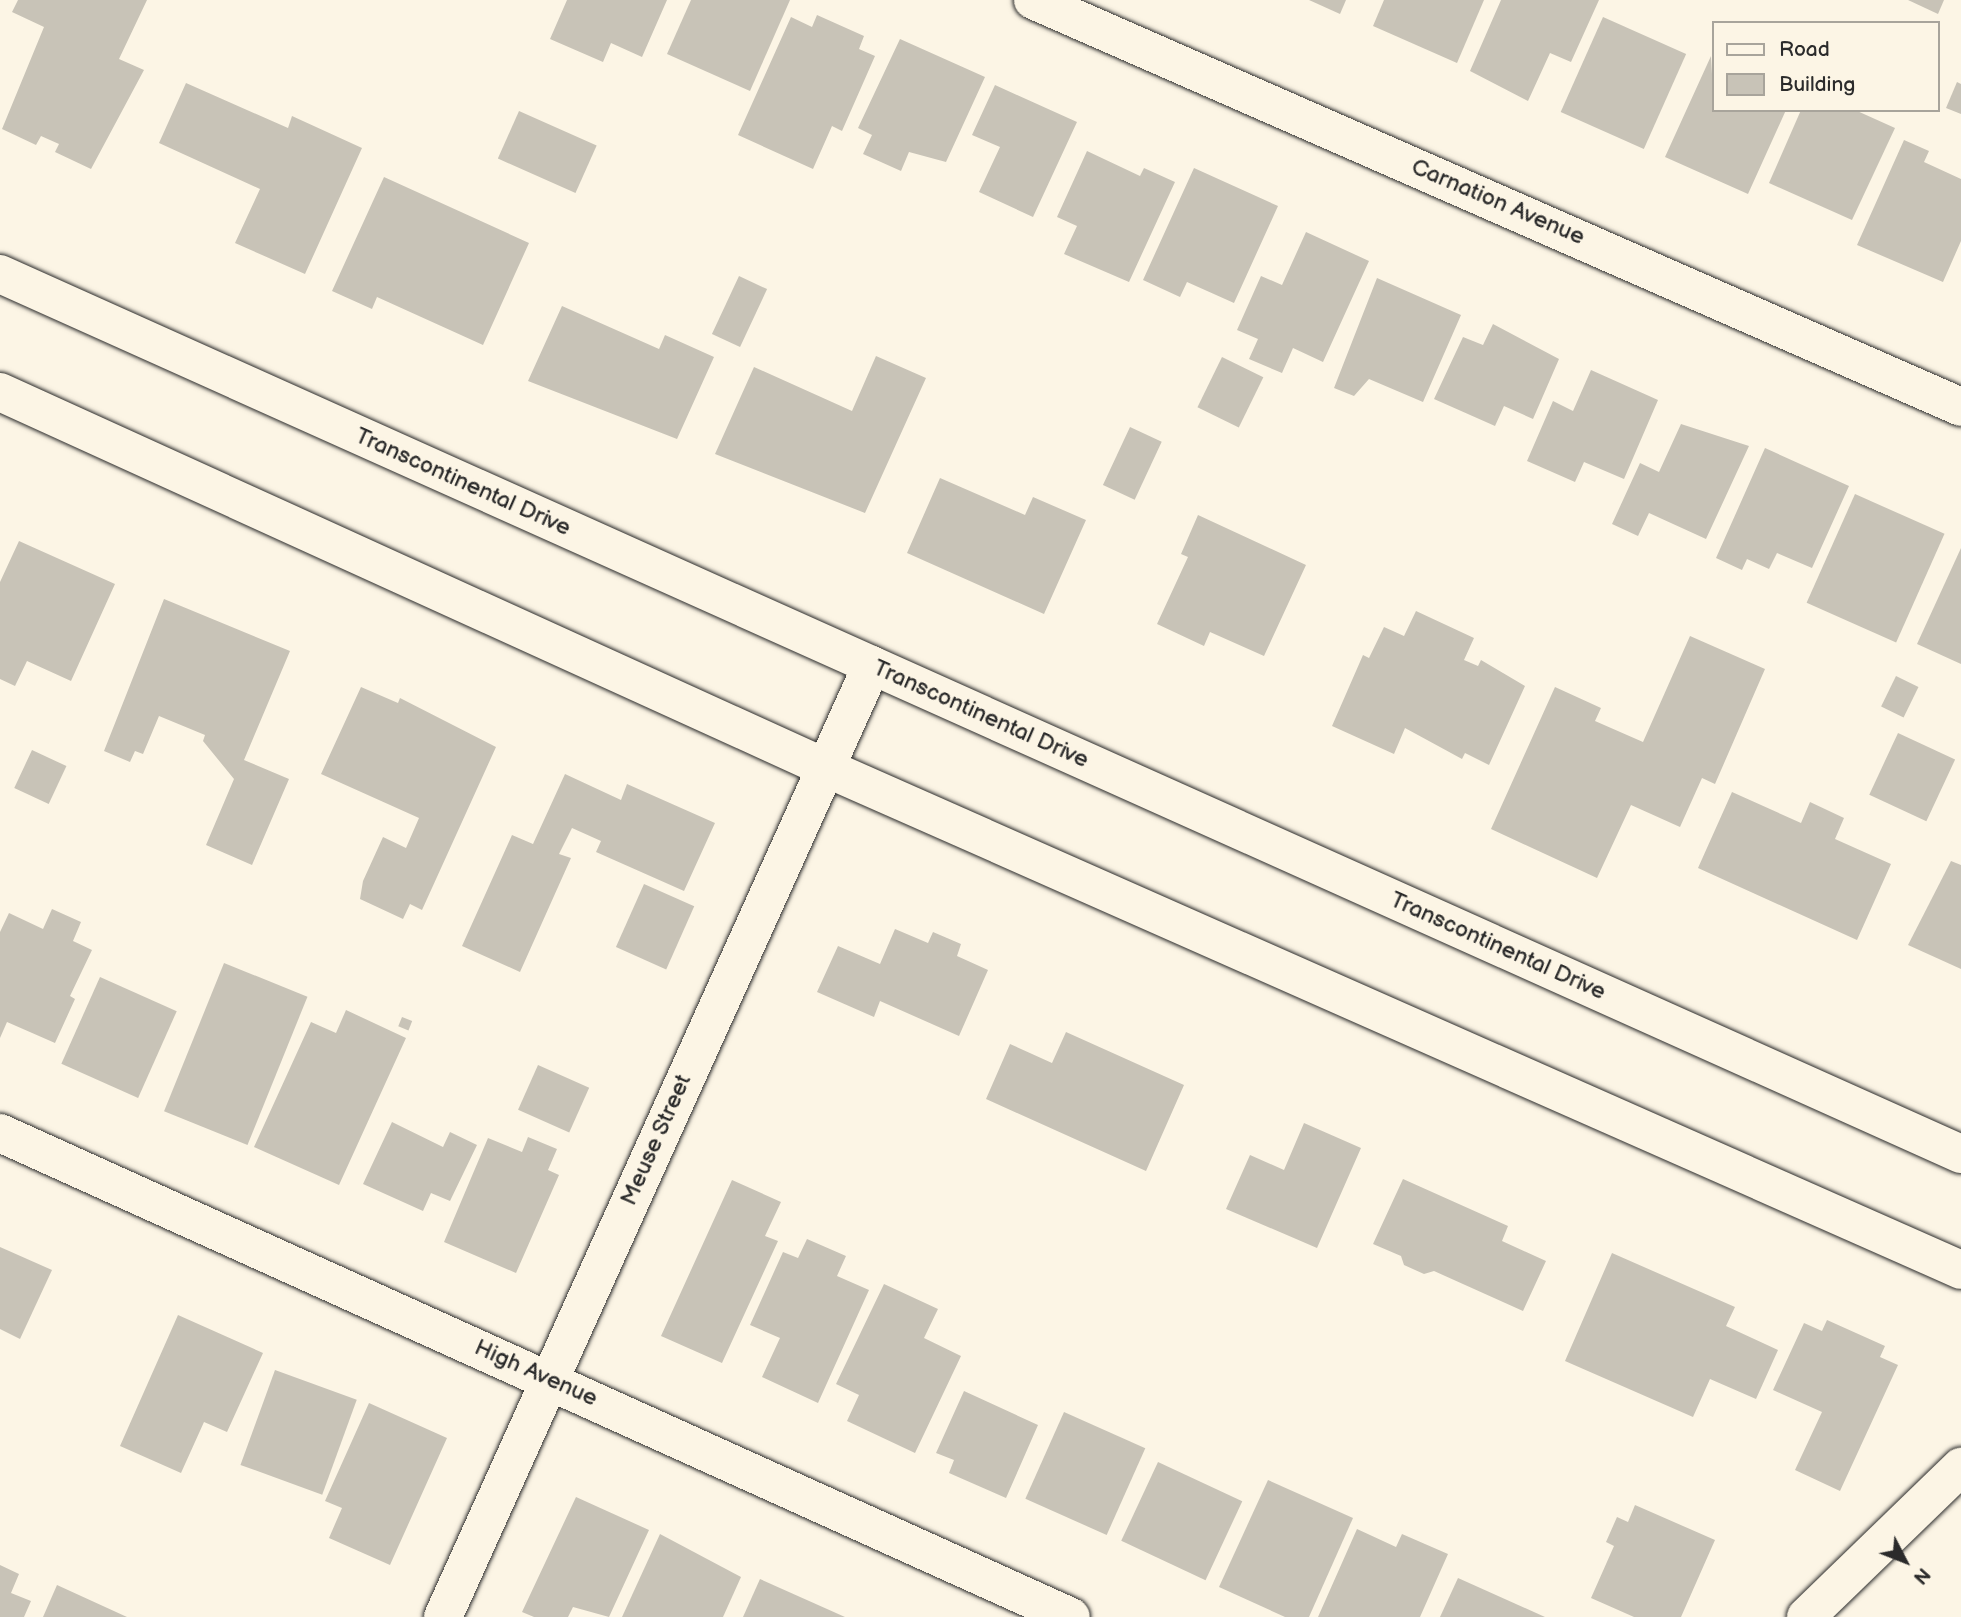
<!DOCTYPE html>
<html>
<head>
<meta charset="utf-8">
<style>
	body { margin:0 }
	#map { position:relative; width:1961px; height:1617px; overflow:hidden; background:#fcf5e5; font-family:"Balsamiq Sans",sans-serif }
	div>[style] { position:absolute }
	.building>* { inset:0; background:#c8c3b7; transform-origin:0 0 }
	.roads { filter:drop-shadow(0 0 2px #2b2b2b) drop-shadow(0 0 2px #2b2b2b) }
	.minor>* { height:38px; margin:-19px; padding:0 19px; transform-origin:19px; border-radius:19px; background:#fcf5e5 }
	.tertiary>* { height:38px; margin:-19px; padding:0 19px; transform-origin:19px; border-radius:19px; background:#fcf5e5 }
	span { translate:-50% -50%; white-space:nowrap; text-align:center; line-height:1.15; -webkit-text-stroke:5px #fcf5e5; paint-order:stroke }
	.street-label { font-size:23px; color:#2b2b2b }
	.legend { position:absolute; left:1712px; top:21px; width:228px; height:91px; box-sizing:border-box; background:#fcf5e5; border:2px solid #a8a49b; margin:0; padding:9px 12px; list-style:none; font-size:21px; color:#2b2b2b }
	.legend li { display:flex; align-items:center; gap:14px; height:35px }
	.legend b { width:35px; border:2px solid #a8a49b }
	.north { position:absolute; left:1870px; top:1526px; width:70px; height:70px; -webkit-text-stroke:5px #fcf5e5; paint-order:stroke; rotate:132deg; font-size:19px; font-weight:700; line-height:28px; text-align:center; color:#2b2b2b }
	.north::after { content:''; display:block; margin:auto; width:24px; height:32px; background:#2b2b2b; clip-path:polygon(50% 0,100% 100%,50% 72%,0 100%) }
</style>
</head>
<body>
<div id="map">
	<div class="building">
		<i style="clip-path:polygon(18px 0,147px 0,119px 59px,144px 70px,91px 169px,55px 152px,59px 144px,41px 136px,36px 145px,2px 129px,44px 27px,12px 12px)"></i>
		<i style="clip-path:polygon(567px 0,667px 0,642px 57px,611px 43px,603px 62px,550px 39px)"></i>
		<i style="clip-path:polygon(691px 0,790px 0,750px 91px,667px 54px)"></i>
		<i style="clip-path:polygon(1309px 0,1346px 0,1340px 14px)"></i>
		<i style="clip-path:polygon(1384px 0,1484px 0,1457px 63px,1373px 26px)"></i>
		<i style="clip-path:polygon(1501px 0,1599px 0,1571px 62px,1550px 53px,1528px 101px,1470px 71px)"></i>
		<i style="clip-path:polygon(1908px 0,1944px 0,1938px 14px)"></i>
		<i style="clip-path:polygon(817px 15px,864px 36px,859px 49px,875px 56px,842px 131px,832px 126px,813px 169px,738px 135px,791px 17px,812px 27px)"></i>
		<i style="left:1603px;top:17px;width:91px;height:104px;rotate:24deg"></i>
		<i style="clip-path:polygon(900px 39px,985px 77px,946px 162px,909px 152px,901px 171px,863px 154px,872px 135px,858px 128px)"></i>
		<i style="clip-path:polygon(1711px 56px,1714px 110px,1786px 110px,1748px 194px,1665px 157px)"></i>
		<i style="clip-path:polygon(1957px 82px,1961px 84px,1961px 114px,1946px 108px)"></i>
		<i style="clip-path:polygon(186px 83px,288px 128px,292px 116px,362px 148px,305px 274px,235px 243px,260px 189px,159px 143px)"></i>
		<i style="clip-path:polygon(995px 85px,1077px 122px,1033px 217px,979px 192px,1000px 147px,972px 135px)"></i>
		<i style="clip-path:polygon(1801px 110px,1855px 110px,1895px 128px,1852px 220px,1769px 183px)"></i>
		<i style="left:519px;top:111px;width:85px;height:52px;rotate:24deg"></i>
		<i style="clip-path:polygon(1904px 140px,1929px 151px,1924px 162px,1961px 179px,1961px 241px,1943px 282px,1857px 245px)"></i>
		<i style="clip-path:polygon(1087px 151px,1140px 176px,1144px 168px,1175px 182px,1129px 282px,1064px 254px,1077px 226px,1057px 217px)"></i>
		<i style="clip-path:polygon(1194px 168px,1278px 206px,1234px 303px,1187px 282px,1180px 297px,1143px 280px)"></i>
		<i style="clip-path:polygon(384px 177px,529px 243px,483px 345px,377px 297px,372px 309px,332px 291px)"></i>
		<i style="clip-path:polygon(1306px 232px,1369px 261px,1323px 362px,1293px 348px,1282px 373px,1249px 359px,1258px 339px,1237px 330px,1261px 276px,1282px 285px)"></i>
		<i style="left:739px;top:276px;width:31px;height:64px;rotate:25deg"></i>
		<i style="clip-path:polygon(1377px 278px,1461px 315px,1423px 402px,1369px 379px,1354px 396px,1334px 388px)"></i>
		<i style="clip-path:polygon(562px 306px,659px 349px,665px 335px,714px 357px,677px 439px,528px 381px)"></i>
		<i style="clip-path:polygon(1493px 324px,1559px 359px,1533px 419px,1504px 406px,1495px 426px,1434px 399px,1463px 337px,1483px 345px)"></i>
		<i style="clip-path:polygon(876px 356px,926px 378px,865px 513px,715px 454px,754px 367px,852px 411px)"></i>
		<i style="left:1222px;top:357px;width:46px;height:56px;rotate:26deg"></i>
		<i style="clip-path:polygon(1591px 370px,1658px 400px,1624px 479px,1584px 462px,1575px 482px,1527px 461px,1553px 401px,1573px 411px)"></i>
		<i style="clip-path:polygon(1681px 424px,1749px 446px,1706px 539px,1649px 513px,1638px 536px,1612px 524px,1640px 463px,1659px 472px)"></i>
		<i style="left:1130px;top:427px;width:35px;height:64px;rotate:25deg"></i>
		<i style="clip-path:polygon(1765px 448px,1849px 486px,1812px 568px,1777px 553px,1769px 569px,1747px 559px,1742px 570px,1716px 558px)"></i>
		<i style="clip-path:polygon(940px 478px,1025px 515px,1033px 497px,1086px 520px,1044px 614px,907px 553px)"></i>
		<i style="left:1855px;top:494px;width:98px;height:119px;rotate:24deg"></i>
		<i style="clip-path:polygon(1198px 515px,1306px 565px,1264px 656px,1210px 632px,1204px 646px,1157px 624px,1188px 557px,1181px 554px)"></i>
		<i style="clip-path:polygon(19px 541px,115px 584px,71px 681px,27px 661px,15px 686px,0 679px,0 582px)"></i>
		<i style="clip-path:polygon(1961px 548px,1961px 664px,1917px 644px)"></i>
		<i style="clip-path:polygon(164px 599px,290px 651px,244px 760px,289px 779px,252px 865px,206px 845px,234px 779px,203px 741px,205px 735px,159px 716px,143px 754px,135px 751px,130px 762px,104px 751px)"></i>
		<i style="clip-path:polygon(1416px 611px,1474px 638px,1464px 660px,1478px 666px,1481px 660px,1525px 686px,1489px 765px,1465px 753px,1462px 759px,1405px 728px,1394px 754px,1332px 726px,1363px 655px,1369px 658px,1384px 627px,1404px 636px)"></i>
		<i style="clip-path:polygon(1690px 636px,1765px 669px,1715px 784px,1702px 778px,1680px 827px,1631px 805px,1597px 878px,1491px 829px,1555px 687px,1601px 708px,1595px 721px,1643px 742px)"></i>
		<i style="left:1896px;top:676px;width:25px;height:34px;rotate:26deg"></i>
		<i style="clip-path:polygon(361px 687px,398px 703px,400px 698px,496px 747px,422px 910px,410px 904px,403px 919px,360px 899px,363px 881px,383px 837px,406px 848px,419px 818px,321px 774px)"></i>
		<i style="left:1898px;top:733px;width:63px;height:68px;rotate:25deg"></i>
		<i style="left:32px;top:750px;width:38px;height:42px;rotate:25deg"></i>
		<i style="clip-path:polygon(565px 774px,621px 800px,627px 784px,715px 823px,684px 891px,596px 852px,601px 841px,572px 828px,559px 854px,571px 858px,520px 972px,462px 946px,512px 835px,533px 844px)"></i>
		<i style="clip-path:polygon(1732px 792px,1801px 823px,1810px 802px,1844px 818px,1835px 839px,1891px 864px,1857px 940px,1698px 868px)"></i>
		<i style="clip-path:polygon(1951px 861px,1961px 865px,1961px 969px,1908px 945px)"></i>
		<i style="left:644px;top:884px;width:55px;height:69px;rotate:24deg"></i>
		<i style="clip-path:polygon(52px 909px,81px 922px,73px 941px,92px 950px,70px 996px,75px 999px,55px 1043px,7px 1022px,0 1038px,0 932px,9px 913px,43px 929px)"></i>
		<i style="clip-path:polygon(895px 929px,928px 943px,933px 932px,961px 944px,957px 956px,988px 970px,959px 1036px,880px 1001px,874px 1017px,817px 992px,838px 946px,880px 964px)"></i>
		<i style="left:224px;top:963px;width:90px;height:160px;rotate:22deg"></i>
		<i style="left:100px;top:977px;width:84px;height:95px;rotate:24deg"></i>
		<i style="clip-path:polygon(346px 1010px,406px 1038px,339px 1185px,254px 1147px,311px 1022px,336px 1033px)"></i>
		<i style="left:402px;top:1017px;width:11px;height:10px;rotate:22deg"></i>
		<i style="clip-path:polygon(1066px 1032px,1184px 1085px,1146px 1171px,986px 1099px,1010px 1044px,1052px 1063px)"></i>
		<i style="left:538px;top:1065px;width:56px;height:49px;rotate:24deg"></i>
		<i style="clip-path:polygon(392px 1122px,443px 1147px,450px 1132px,477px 1145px,450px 1201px,431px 1193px,423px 1211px,363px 1184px)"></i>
		<i style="clip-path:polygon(1304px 1123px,1361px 1148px,1317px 1248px,1226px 1209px,1250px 1155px,1284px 1170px)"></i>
		<i style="clip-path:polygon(528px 1137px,557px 1149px,548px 1170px,559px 1175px,516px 1273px,444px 1242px,488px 1138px,522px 1152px)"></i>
		<i style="clip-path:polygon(1403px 1179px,1508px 1226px,1502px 1241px,1546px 1261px,1523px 1311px,1434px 1271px,1424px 1274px,1404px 1265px,1401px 1256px,1373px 1244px)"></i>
		<i style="clip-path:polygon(732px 1180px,781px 1202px,765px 1236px,778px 1241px,722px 1363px,661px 1336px)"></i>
		<i style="clip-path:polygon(807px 1239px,846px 1256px,837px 1276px,869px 1290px,818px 1403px,762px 1377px,780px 1338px,750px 1325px,783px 1252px,798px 1258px)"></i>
		<i style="clip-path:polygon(0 1247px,52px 1270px,20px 1339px,0 1329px)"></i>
		<i style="clip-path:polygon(1612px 1253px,1735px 1307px,1726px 1326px,1778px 1350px,1756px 1399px,1710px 1379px,1693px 1417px,1565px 1361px)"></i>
		<i style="clip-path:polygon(884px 1284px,938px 1309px,924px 1338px,961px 1356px,915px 1453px,847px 1421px,859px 1395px,836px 1384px)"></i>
		<i style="clip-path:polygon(178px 1315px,263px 1353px,227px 1432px,204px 1422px,181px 1473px,120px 1446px)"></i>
		<i style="clip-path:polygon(1827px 1320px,1885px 1346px,1880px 1357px,1898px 1365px,1840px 1491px,1795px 1470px,1822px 1412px,1773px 1390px,1804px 1323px,1822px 1331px)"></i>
		<i style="left:275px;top:1370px;width:87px;height:101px;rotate:20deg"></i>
		<i style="clip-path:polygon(964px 1391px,1038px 1425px,1006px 1498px,949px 1473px,954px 1460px,936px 1453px)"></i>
		<i style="clip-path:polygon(369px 1403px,447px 1438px,390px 1565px,329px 1538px,342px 1508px,325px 1501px)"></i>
		<i style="left:1064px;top:1412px;width:89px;height:95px;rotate:24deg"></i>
		<i style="left:1158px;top:1462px;width:93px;height:87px;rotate:25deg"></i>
		<i style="clip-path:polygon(1268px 1480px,1353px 1518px,1309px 1617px,1285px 1617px,1219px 1587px)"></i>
		<i style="clip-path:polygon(576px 1497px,649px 1530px,609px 1617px,573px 1607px,568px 1617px,534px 1617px,522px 1612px)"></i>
		<i style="clip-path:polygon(1635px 1505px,1715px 1540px,1681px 1617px,1634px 1617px,1591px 1598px,1614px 1546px,1606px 1542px,1617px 1517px,1628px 1522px)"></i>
		<i style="clip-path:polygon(1357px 1529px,1396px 1547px,1402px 1534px,1448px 1554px,1420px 1617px,1318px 1617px)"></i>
		<i style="clip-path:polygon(660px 1534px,741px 1577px,723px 1617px,622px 1617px)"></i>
		<i style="clip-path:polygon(0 1565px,19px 1574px,11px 1593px,31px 1601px,24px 1617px,0 1617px)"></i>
		<i style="clip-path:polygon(1458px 1578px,1545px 1617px,1440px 1617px)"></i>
		<i style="clip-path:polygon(760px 1579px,845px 1617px,743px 1617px)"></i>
		<i style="clip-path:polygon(57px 1585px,127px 1617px,43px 1617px)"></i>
	</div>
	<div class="roads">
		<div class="minor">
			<i style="left:1033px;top:0;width:1013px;rotate:23.68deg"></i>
			<i style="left:0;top:1133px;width:1175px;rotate:24.32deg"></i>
			<i style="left:443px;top:1617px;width:1044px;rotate:-65.74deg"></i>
			<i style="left:1806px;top:1617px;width:216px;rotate:-44.1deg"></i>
		</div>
		<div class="tertiary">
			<i style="left:0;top:274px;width:2149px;rotate:24.17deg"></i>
			<i style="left:0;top:392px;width:905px;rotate:24.47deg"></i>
			<i style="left:824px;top:767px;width:1243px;rotate:23.86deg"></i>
		</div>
	</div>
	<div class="street-label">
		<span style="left:1498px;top:202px;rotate:23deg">Carnation Avenue</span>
		<span style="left:463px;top:482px;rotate:24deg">Transcontinental Drive</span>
		<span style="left:981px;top:714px;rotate:24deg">Transcontinental Drive</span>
		<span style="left:1498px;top:946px;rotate:24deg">Transcontinental Drive</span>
		<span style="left:656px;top:1140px;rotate:-66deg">Meuse Street</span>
		<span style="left:536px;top:1373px;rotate:24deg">High Avenue</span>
	</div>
	<ul class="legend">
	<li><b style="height:9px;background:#fcf5e5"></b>Road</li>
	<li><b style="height:19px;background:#c8c3b7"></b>Building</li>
	</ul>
	<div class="north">N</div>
</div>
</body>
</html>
